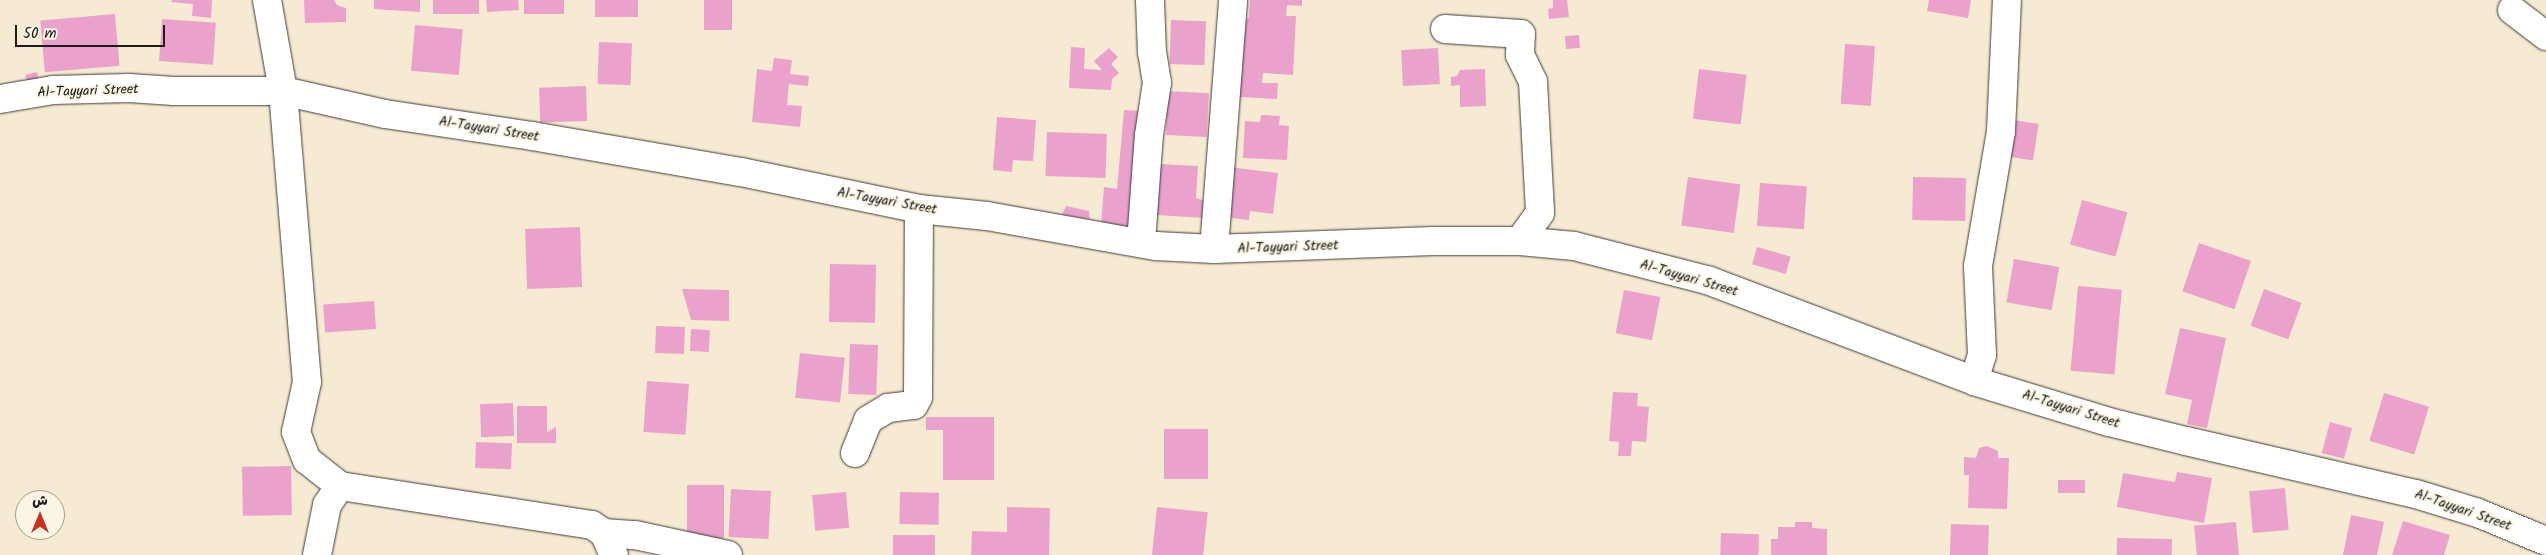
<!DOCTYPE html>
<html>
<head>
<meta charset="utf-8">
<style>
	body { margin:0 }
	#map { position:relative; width:2546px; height:555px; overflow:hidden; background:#f7ead3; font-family:Kalam,"Playpen Sans Arabic",sans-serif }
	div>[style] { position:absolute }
	.building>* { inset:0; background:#eaa2cc; transform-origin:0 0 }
	.roads { filter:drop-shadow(0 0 1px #3d3b37) drop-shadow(0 0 1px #3d3b37) }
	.minor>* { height:28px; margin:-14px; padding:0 14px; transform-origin:14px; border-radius:14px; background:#fff }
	span { translate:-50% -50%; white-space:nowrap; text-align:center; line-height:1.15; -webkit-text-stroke:4px #fcf5e5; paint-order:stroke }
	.street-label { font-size:14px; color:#1c1c1c }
	.north { position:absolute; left:15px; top:490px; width:50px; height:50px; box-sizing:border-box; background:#fcf5e5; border:1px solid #a29e95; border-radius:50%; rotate:0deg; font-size:14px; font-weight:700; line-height:20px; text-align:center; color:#1c1c1c }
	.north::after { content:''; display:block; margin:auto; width:18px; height:22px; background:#c8321e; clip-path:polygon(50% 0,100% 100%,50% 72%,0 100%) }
	.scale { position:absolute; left:15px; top:25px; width:150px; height:22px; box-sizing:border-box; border:2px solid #1c1c1c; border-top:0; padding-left:6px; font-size:15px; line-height:18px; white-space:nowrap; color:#1c1c1c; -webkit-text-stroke:4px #fcf5e5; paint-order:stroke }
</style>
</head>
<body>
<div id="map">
	<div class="building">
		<i style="clip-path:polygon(172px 0,212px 0,211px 18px,192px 16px,193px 4px,171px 2px)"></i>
		<i style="clip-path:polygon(304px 0,334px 0,337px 5px,346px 8px,346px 22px,305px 23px)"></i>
		<i style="clip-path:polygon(374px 0,420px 0,420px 12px,374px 9px)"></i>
		<i style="left:433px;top:0;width:46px;height:14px"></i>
		<i style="clip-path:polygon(486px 0,518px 0,519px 10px,487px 12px)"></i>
		<i style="left:524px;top:0;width:40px;height:14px"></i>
		<i style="left:595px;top:0;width:43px;height:17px"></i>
		<i style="left:704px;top:0;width:28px;height:30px"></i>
		<i style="clip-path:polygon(1250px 0,1302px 0,1302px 6px,1287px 5px,1286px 16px,1296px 16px,1293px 75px,1263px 73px,1262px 83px,1278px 83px,1277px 99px,1239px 97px,1243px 24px,1249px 17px)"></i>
		<i style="clip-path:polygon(1553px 0,1567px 0,1569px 17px,1549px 19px,1548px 9px,1553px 8px)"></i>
		<i style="clip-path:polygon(1929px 0,1971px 0,1968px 18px,1927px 11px)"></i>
		<i style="left:115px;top:14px;width:52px;height:75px;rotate:85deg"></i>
		<i style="left:162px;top:19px;width:54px;height:42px;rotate:4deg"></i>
		<i style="left:1171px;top:20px;width:35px;height:44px;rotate:2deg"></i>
		<i style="left:415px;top:25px;width:48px;height:46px;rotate:5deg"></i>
		<i style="left:1579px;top:35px;width:13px;height:14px;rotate:86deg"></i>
		<i style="left:599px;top:42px;width:33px;height:42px;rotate:2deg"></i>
		<i style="left:1845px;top:44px;width:30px;height:60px;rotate:4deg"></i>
		<i style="clip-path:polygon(1071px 47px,1085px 48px,1084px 69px,1102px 70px,1094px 61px,1109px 48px,1118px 57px,1111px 64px,1119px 73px,1112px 79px,1111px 90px,1069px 88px)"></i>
		<i style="left:1438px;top:48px;width:36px;height:37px;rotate:87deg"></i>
		<i style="clip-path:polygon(774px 58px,792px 60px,790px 74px,809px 76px,808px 86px,789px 84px,787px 105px,802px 106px,800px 127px,752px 122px,757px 69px,772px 71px)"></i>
		<i style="clip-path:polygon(1485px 69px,1486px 106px,1460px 107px,1460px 85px,1451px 86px,1451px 77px,1457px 76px,1460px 70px)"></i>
		<i style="left:1699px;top:69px;width:48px;height:50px;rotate:7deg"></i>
		<i style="left:37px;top:72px;width:13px;height:12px;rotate:77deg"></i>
		<i style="left:586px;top:86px;width:35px;height:47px;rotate:88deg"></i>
		<i style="left:1168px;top:91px;width:41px;height:44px;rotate:3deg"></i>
		<i style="clip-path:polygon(1124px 110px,1143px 111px,1133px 228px,1101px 225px,1104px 187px,1117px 189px)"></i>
		<i style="clip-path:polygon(1261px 115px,1280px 116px,1279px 125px,1289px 126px,1287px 160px,1243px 158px,1245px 121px,1260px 122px)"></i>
		<i style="clip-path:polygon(997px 117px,1036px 120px,1033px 161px,1013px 160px,1012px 172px,993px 170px)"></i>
		<i style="left:2014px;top:120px;width:25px;height:37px;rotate:9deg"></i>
		<i style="left:1047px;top:132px;width:60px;height:44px;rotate:2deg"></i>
		<i style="clip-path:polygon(1160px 164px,1198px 166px,1196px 198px,1205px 201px,1204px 218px,1157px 215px)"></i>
		<i style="clip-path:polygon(1229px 167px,1278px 173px,1273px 214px,1250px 211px,1249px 220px,1223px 217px)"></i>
		<i style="left:1688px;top:177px;width:53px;height:49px;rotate:8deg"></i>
		<i style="left:1913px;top:177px;width:53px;height:43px;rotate:1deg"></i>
		<i style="left:1760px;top:183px;width:47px;height:43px;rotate:4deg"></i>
		<i style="left:2082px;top:200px;width:47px;height:46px;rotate:15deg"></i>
		<i style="clip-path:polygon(1066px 206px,1089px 211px,1090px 219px,1062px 215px)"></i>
		<i style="left:580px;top:227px;width:60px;height:55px;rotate:88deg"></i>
		<i style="left:2199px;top:243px;width:55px;height:51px;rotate:19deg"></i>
		<i style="left:1757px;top:247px;width:35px;height:18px;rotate:16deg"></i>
		<i style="left:2014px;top:259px;width:46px;height:44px;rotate:10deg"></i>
		<i style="left:830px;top:264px;width:46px;height:58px;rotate:1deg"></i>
		<i style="left:2078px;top:286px;width:44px;height:85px;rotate:5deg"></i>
		<i style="clip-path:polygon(682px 289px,729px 290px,729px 321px,691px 320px)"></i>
		<i style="left:2264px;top:289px;width:40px;height:39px;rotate:20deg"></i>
		<i style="left:1624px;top:290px;width:37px;height:44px;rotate:11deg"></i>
		<i style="left:374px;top:301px;width:28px;height:51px;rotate:86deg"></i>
		<i style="left:656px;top:326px;width:29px;height:27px;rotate:2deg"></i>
		<i style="clip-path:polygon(2180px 328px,2226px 338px,2207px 428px,2187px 424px,2192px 400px,2165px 394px)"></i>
		<i style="left:691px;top:329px;width:19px;height:22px;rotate:3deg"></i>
		<i style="left:850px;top:344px;width:28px;height:50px;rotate:2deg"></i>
		<i style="left:800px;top:353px;width:45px;height:45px;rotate:6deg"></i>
		<i style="left:647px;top:381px;width:42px;height:51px;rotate:4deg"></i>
		<i style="clip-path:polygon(1613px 392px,1638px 393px,1637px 406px,1649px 407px,1646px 442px,1632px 441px,1631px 456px,1618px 456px,1619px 442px,1609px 441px)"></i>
		<i style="left:2384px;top:393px;width:47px;height:50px;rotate:17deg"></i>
		<i style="left:513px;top:403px;width:33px;height:33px;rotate:88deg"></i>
		<i style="clip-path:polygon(517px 406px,547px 406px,547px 432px,556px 427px,556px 443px,517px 443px)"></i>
		<i style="clip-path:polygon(926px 417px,994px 417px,994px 480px,943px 480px,943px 430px,926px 430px)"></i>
		<i style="left:2330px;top:422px;width:23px;height:32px;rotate:15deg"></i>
		<i style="left:1164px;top:429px;width:44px;height:50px"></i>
		<i style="left:476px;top:442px;width:36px;height:26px;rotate:2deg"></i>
		<i style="clip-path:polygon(1987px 446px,1998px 451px,1998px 458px,2009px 458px,2007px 509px,1968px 508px,1969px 475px,1964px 475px,1964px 457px,1976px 458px,1979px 448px)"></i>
		<i style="left:291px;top:466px;width:49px;height:49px;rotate:89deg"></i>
		<i style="clip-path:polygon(2177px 472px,2212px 478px,2204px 523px,2117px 507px,2123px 473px,2175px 482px)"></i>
		<i style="left:2085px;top:480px;width:13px;height:27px;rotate:90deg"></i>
		<i style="left:687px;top:485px;width:37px;height:53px"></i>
		<i style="left:2285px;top:488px;width:42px;height:36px;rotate:85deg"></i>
		<i style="left:731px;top:489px;width:40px;height:48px;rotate:3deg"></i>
		<i style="left:846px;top:492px;width:36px;height:34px;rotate:85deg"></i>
		<i style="left:900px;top:492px;width:39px;height:32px;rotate:1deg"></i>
		<i style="clip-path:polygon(1007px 507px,1050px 508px,1049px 555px,971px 555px,972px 531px,1007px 532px)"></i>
		<i style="left:1157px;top:507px;width:51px;height:48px;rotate:6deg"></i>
		<i style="clip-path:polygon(2351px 515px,2384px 522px,2377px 555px,2343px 555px)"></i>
		<i style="clip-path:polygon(2403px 521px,2450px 535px,2444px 555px,2392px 555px)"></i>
		<i style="clip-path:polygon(1795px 522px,1812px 522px,1812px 528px,1827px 529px,1827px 555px,1771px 555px,1771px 539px,1778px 539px,1778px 527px,1795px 527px)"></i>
		<i style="left:2236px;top:522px;width:33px;height:42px;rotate:85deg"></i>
		<i style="left:1951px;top:524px;width:38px;height:31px;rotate:2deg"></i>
		<i style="left:1721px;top:533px;width:38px;height:22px;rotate:2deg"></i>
		<i style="left:893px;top:535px;width:42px;height:20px"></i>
		<i style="left:2117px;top:538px;width:55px;height:17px;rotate:1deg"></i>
	</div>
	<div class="roads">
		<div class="minor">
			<i style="left:267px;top:0;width:92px;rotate:80deg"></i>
			<i style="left:283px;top:91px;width:292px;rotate:85.3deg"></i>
			<i style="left:307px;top:382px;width:51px;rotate:102.4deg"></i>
			<i style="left:296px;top:432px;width:30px;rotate:69deg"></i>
			<i style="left:307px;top:460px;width:42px;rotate:38.2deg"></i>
			<i style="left:340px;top:486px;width:255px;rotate:8.8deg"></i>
			<i style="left:592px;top:525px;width:14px;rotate:34deg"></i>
			<i style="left:604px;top:533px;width:24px;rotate:66deg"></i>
			<i style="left:2512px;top:10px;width:43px;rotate:37.4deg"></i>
			<i style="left:1445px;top:29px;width:76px;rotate:3.8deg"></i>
			<i style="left:1521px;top:34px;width:21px;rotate:93deg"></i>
			<i style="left:1520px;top:55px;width:30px;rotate:64deg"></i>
			<i style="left:1533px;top:82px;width:131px;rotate:86.9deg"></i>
			<i style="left:1540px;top:213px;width:34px;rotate:126deg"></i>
			<i style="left:0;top:99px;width:54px;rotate:-9.6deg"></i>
			<i style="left:53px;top:90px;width:76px;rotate:-1.5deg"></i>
			<i style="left:129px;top:88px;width:45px;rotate:3.8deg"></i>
			<i style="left:174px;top:91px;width:109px"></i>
			<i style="left:283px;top:91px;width:105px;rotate:12.7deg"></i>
			<i style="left:385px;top:114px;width:149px;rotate:8.5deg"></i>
			<i style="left:532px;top:136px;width:212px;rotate:9.8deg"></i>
			<i style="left:741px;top:172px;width:182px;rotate:11.7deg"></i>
			<i style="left:919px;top:209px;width:68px;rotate:5.9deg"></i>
			<i style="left:987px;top:216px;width:172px;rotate:10.1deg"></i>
			<i style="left:1156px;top:246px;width:58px;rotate:3deg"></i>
			<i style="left:1214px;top:249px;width:219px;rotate:-2.1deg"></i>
			<i style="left:1433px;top:241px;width:87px"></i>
			<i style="left:1520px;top:241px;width:54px;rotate:5.3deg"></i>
			<i style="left:1574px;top:246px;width:140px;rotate:14.4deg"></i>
			<i style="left:1710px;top:281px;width:282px;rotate:20.7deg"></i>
			<i style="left:1974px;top:381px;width:141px;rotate:16.9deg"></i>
			<i style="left:2109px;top:422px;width:79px;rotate:13.9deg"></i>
			<i style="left:2186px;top:441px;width:236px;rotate:13deg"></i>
			<i style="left:2416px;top:494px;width:65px;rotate:17deg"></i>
			<i style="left:2478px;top:513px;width:74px;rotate:22.4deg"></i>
			<i style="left:1141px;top:243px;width:108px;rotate:-85.8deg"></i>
			<i style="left:1149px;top:135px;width:53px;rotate:-81.3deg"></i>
			<i style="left:1157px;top:83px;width:30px;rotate:-99deg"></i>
			<i style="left:1152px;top:53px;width:53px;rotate:-92.2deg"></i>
			<i style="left:1214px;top:249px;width:250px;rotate:-85.6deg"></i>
			<i style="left:1974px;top:381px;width:27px;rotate:-73deg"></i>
			<i style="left:1982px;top:355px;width:89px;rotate:-92.6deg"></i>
			<i style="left:1978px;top:266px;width:137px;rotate:-80.3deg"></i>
			<i style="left:2001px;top:131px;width:131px;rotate:-87.4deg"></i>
			<i style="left:855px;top:453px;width:35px;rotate:-68deg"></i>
			<i style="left:868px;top:420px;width:23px;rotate:-31deg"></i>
			<i style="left:888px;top:408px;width:26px;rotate:-7deg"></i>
			<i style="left:914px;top:405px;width:9px;rotate:-63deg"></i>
			<i style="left:918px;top:397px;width:188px;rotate:-89.7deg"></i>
			<i style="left:604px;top:533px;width:31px;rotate:4deg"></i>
			<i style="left:635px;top:535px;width:95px;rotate:12.1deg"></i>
			<i style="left:317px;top:555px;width:51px;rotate:-78.7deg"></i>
			<i style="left:327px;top:505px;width:23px;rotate:-56deg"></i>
		</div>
	</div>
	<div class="street-label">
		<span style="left:88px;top:91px;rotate:-2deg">Al-Tayyari Street</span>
		<span style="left:489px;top:129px;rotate:9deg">Al-Tayyari Street</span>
		<span style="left:887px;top:201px;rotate:10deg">Al-Tayyari Street</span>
		<span style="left:1288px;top:247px;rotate:-2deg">Al-Tayyari Street</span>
		<span style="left:1689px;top:278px;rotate:16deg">Al-Tayyari Street</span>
		<span style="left:2071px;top:409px;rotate:17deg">Al-Tayyari Street</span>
		<span style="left:2463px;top:510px;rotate:19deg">Al-Tayyari Street</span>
	</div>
	<div class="north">ش</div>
	<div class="scale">50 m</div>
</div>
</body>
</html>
